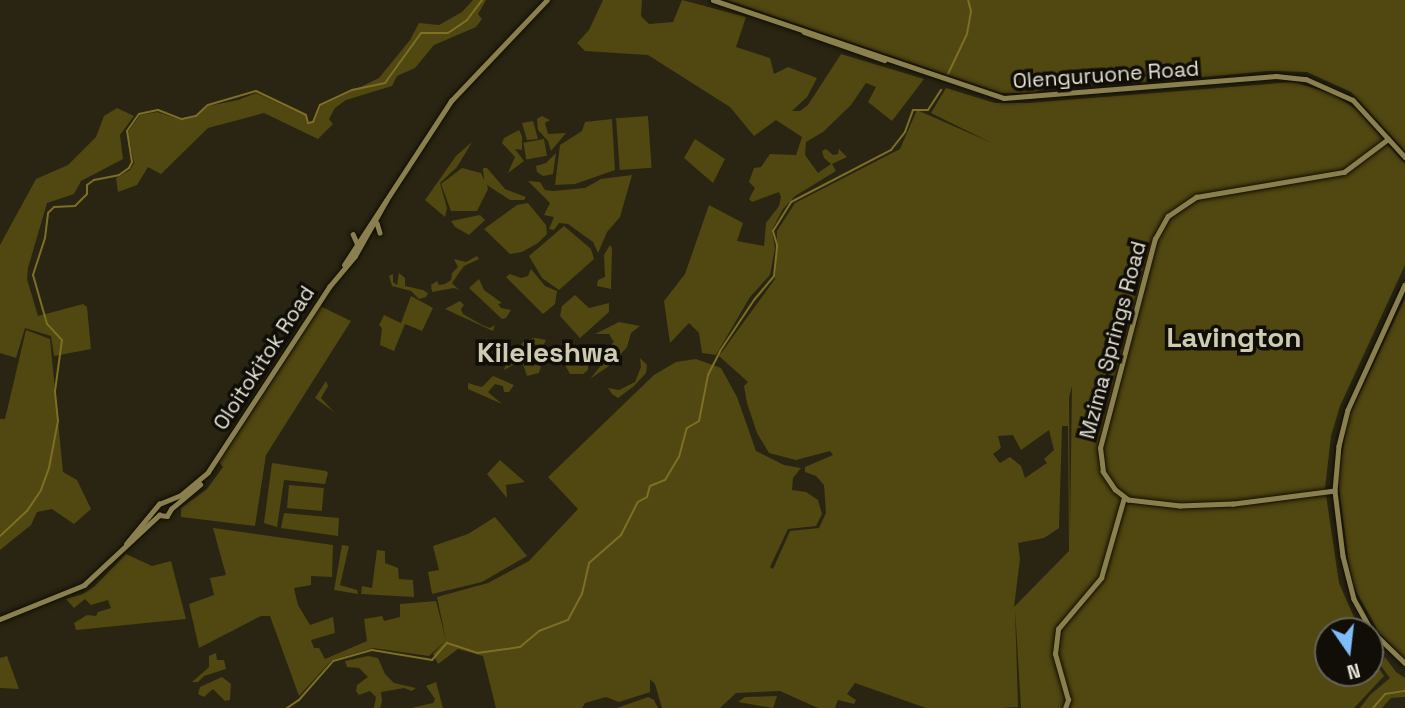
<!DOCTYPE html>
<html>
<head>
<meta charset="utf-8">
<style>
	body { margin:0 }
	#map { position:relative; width:1405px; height:708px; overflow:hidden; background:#292512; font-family:"Space Grotesk",sans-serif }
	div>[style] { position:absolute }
	.green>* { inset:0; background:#514711; transform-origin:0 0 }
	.stream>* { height:2px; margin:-1px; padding:0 1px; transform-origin:1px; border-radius:1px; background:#7d6f24 }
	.roads { filter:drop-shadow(0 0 2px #120e01) drop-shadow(0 0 2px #120e01) }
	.secondary>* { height:4.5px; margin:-2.25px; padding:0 2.25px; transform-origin:2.25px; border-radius:2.25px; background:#8a804f }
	span { translate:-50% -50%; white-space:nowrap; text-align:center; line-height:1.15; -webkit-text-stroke:7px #100e06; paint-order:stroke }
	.street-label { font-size:21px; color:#e5e2d7 }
	.district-label { font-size:28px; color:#cfcbb3; font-weight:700 }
	.north { position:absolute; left:1314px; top:617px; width:70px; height:70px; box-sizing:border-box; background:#100e06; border:2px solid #65635a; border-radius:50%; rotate:166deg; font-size:19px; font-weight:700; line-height:28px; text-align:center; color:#e5e2d7 }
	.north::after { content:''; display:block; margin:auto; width:24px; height:32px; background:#7fbdfa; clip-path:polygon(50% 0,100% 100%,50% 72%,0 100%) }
</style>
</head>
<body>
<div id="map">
	<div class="green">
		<i style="clip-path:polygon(473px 0,486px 0,478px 14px,482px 19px,476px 27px,434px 45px,415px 68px,397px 76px,392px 86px,346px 100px,335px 108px,329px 119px,333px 124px,318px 139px,264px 113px,208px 128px,161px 174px,148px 167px,137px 185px,118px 192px,116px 178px,130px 170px,134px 163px,128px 132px,140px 115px,157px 112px,182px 120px,196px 117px,208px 106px,238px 100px,256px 93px,306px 116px,308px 123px,313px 123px,321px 106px,379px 78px,410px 40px,419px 23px,439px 25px,462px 12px)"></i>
		<i style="clip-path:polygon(603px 0,642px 0,641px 16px,649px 24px,673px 22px,682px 0,746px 17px,736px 47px,770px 58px,774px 74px,788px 67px,817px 78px,807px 97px,792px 111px,800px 111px,808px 105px,841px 54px,924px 79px,892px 121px,868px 102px,876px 87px,866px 83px,851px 105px,823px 132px,806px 142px,805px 155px,818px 173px,831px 164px,824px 158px,822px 151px,826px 149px,833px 155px,838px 154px,839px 149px,847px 157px,832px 164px,836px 171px,795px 196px,783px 209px,772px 230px,775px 248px,770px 275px,750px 297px,716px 355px,702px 353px,699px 333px,689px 323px,670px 343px,664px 301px,685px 274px,709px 205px,743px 223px,737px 241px,764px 246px,766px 223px,779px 206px,781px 197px,779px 192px,752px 202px,749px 199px,755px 188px,749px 182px,754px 168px,761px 167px,770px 154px,796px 155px,802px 137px,776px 120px,754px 136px,730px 107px,648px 55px,585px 51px,577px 43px,589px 30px)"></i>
		<i style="clip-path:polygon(727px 0,1405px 0,1405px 151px,1351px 92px,1307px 72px,1268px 71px,1151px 82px,1055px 86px,1033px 93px,1001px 93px)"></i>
		<i style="clip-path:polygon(evenodd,1293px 82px,1333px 94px,1357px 110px,1405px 164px,1405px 265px,1340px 406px,1331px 436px,1325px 488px,1339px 583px,1360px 631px,1328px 631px,1328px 673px,1370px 673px,1370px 640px,1385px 652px,1376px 664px,1384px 676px,1354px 708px,1021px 708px,1015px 608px,1018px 707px,1001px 708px,926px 708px,855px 683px,847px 694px,856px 700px,854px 704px,838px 700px,835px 708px,818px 708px,780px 691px,736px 693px,720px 708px,662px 708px,655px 684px,650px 679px,650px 692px,619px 702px,606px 697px,585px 703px,582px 708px,496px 708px,483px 656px,458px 649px,438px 664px,433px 654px,444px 642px,429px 656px,373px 648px,332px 660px,299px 696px,270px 616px,261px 616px,199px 648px,189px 604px,214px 595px,210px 578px,226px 575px,213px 528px,333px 545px,332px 577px,311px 576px,311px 585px,294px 588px,298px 605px,310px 625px,333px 617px,335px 633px,311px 640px,314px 648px,319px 648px,325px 659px,367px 641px,364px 619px,382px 616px,384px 621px,400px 617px,400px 604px,436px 601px,446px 640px,437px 597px,488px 583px,529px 561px,578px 509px,548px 477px,654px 375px,676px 362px,696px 359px,721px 368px,737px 397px,756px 451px,784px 465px,801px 468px,793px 478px,792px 490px,806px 492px,818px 500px,822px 514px,816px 526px,788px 529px,770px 567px,773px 569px,790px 531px,819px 528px,826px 513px,824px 485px,816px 476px,805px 472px,805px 467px,833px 455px,830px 451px,796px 460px,769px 453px,757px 433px,747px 403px,744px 386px,748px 382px,719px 356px,775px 279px,777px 231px,795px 203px,900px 149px,917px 110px,992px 143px,931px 113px,946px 88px,995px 103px,1027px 103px,1293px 82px,1072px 386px,1070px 530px,1070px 545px,1069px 398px,1072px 386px,1293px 82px,1062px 426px,1068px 426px,1069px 551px,1014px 607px,1020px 559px,1018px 543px,1044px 538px,1059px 528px,1062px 426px,1293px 82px,1049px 430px,1054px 450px,1044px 459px,1047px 463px,1025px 478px,1021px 466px,1010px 457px,1000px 463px,993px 454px,1001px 448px,998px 436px,1013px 435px,1021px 450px,1049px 430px)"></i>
		<i style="clip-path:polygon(117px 108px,134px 116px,120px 135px,123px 159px,81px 181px,74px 194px,47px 203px,28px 268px,27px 279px,38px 316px,83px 304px,87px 307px,91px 349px,54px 356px,51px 336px,25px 328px,16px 358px,0 353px,0 245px,36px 179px,68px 165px,96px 137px,104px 116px)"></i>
		<i style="clip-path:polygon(542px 116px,550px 120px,545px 123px,548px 134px,566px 133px,551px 151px,548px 141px,538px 130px,537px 119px)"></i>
		<i style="left:648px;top:116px;width:52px;height:32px;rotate:86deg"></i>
		<i style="clip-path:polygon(612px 119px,615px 170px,575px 184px,555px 185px,560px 145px,582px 131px,585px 122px)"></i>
		<i style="clip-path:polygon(533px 121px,538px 139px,527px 140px,522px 123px)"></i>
		<i style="clip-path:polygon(519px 130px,522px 136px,522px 150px,515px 149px,524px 161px,508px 173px,515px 157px,502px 143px,504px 138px)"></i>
		<i style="left:544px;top:139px;width:17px;height:21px;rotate:80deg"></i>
		<i style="clip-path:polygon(695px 139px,725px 159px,713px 183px,684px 158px)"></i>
		<i style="clip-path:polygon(472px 142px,457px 167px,440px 183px,447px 208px,445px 217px,425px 200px,456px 156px)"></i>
		<i style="clip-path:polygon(556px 153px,553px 174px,543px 176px,537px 172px,536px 166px,546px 163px)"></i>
		<i style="clip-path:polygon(462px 168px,481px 173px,484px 180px,483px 168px,487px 168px,505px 189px,526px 197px,524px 200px,510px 200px,487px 185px,488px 189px,477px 211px,451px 211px,441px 184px)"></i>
		<i style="clip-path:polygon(632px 175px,620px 217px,607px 232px,598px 253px,593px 242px,568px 224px,559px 223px,554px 230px,549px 229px,554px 217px,544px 215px,550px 203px,528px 181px,540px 182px,545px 190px,553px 191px,585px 188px,601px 179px)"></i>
		<i style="clip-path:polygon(528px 203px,546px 225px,547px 234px,538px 243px,522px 252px,510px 254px,484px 229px,517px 205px)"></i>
		<i style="clip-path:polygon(480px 215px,485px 220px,469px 235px,455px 227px,451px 221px)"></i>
		<i style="clip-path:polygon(564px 226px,591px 249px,594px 259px,559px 290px,542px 278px,529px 256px)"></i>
		<i style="clip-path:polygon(610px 245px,612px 248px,611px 289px,597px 286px,598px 280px,605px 277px,604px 255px)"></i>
		<i style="clip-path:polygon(477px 256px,479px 259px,464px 266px,452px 283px,459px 290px,454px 288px,432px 292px,431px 285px,437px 281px,439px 285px,445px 284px,451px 280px,452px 273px,458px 267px,454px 259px,466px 262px)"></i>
		<i style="clip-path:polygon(531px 269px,545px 286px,557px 291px,555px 304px,543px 314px,506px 277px,510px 274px,521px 278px,528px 276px)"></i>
		<i style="clip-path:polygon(399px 273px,405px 278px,405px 286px,423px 290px,428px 293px,426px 297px,419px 299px,411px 291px,392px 286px,389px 276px,393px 274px,393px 282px,397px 285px)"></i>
		<i style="clip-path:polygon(479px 279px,484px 290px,502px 303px,498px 304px,501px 308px,511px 310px,506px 318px,502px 319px,469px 288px)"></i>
		<i style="clip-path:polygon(575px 295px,589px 308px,609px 303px,609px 312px,580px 338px,560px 316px,562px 306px)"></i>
		<i style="clip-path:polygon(411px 296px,433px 308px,422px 331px,405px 324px,394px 351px,380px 345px,382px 328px,379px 325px,384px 315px,401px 323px)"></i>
		<i style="clip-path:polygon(1405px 298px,1405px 659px,1380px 634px,1356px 591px,1350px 572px,1338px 480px,1348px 418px)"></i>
		<i style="clip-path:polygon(460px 301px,464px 305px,461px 309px,463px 314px,482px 325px,490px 328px,495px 325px,493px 331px,445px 309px)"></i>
		<i style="clip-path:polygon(320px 306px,351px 321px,266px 455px,255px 526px,181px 517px,181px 508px,207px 489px,223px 467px,219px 462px)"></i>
		<i style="clip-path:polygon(619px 322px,640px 326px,631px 333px,627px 347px,612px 364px,590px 379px,603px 363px,590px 353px,593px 348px,601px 354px,614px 342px,609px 334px,595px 334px)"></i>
		<i style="clip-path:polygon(26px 330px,50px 339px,63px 472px,77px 480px,91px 509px,74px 524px,52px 509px,37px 512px,31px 525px,0 550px,0 419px,5px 419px)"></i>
		<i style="clip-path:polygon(536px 338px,546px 340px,543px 346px,528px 343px,525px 348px,531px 364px,541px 366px,539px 373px,527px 376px,523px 364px,513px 365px,504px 370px,507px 360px,525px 340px)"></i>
		<i style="clip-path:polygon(640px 358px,647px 365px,646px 373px,634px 386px,618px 398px,612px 394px,608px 388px,619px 390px,635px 382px,641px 367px)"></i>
		<i style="clip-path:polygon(564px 363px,588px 364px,588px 370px,583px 374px,570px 374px)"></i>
		<i style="clip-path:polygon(493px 376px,514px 385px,509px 392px,504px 392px,503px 386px,495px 384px,488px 392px,502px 404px,468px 389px,468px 383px,482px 387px)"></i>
		<i style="clip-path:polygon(326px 381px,328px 386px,321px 398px,334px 412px,315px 398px)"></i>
		<i style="clip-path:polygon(500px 460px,525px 482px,506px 485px,507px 498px,487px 474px)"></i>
		<i style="clip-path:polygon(272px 463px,326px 471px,328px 473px,325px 484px,284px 480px,277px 527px,264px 523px)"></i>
		<i style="left:289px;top:485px;width:35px;height:23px;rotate:5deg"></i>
		<i style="clip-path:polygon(284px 513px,339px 518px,338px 536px,281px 528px)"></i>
		<i style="clip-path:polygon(495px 517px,527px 556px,482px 582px,432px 594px,428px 572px,439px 570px,433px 546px,468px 534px)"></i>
		<i style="clip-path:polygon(342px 545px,349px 546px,340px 585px,357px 590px,358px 594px,334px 590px)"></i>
		<i style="clip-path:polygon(377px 550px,385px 551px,385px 563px,398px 568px,399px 579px,413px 580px,414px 597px,361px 594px,362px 586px,372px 588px)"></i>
		<i style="clip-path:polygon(126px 554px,152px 566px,171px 561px,186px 619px,76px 630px,74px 623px,87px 615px,96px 616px,98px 612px,111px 608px,108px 600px,91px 605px,85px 599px,74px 608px,66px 599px,83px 594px,95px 586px)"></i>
		<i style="clip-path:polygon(216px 653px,217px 660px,224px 660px,226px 669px,204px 676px,198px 682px,192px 682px,209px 667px,209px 656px)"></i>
		<i style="clip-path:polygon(7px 656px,19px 689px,0 688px,0 658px)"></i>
		<i style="clip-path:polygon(368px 656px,378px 658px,385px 674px,394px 683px,416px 688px,412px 691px,404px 688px,381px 692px,382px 702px,380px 708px,374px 708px,376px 697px,370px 691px,359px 695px,356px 691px,357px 685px,368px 677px,359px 668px,347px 667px,345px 661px)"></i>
		<i style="clip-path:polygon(1385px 657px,1396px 672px,1405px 678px,1405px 697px,1391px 698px,1382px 708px,1360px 708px,1370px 695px,1390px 678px,1381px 666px)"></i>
		<i style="clip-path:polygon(222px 677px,231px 684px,230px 700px,225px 701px,213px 689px,204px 697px,198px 694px,200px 687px)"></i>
		<i style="clip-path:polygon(436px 682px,443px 708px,411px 708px,433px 703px,435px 699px,426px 686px)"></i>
		<i style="clip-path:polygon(777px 696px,773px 708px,738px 702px,745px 697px)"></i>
		<i style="clip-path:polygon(648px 697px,654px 700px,658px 708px,617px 708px)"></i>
	</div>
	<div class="stream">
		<i style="left:948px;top:74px;width:44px;rotate:-64.6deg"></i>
		<i style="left:967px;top:34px;width:23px;rotate:-80deg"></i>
		<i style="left:971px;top:11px;width:11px;rotate:-105deg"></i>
		<i style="left:0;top:536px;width:37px;rotate:-43deg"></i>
		<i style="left:27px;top:511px;width:25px;rotate:-56deg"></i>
		<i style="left:41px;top:490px;width:23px;rotate:-70deg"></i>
		<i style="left:49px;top:468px;width:48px;rotate:-79.2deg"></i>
		<i style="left:58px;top:421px;width:30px;rotate:-96deg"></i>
		<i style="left:55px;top:391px;width:51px;rotate:-82.2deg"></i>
		<i style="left:62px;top:340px;width:22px;rotate:-133deg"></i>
		<i style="left:47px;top:324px;width:51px;rotate:-105.9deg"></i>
		<i style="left:33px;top:275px;width:39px;rotate:-72deg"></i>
		<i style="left:45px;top:238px;width:25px;rotate:-83deg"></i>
		<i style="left:48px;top:213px;width:8px;rotate:-45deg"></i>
		<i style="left:54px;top:207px;width:21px;rotate:-3deg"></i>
		<i style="left:75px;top:206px;width:17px;rotate:-45deg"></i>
		<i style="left:87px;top:194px;width:9px;rotate:-90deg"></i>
		<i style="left:87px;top:185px;width:9px;rotate:-36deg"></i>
		<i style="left:94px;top:180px;width:25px;rotate:-11deg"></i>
		<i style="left:119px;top:175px;width:12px;rotate:-35deg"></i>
		<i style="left:129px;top:168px;width:7px;rotate:-63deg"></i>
		<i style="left:132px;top:162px;width:31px;rotate:-99deg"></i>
		<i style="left:127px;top:131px;width:21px;rotate:-55deg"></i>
		<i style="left:139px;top:114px;width:19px;rotate:-12deg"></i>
		<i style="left:158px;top:110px;width:26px;rotate:21deg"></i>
		<i style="left:182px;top:119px;width:14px;rotate:-12deg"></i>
		<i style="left:196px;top:116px;width:16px;rotate:-43deg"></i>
		<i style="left:208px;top:105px;width:50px;rotate:-16.3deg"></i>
		<i style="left:256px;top:91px;width:55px;rotate:25.6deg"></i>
		<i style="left:306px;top:115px;width:8px;rotate:76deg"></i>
		<i style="left:308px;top:123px;width:5px;rotate:-11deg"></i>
		<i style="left:313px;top:122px;width:18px;rotate:-68deg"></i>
		<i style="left:320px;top:105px;width:35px;rotate:-25deg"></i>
		<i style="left:352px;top:90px;width:34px;rotate:-12deg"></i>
		<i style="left:385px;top:83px;width:62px;rotate:-54.2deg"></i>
		<i style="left:421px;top:33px;width:27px"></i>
		<i style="left:448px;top:33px;width:23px;rotate:-34deg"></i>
		<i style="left:467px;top:20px;width:25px;rotate:-53deg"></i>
		<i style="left:287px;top:708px;width:14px;rotate:-34deg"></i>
		<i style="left:299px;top:700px;width:52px;rotate:-48.9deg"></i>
		<i style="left:333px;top:661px;width:41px;rotate:-15.8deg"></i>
		<i style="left:372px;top:650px;width:61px;rotate:9.5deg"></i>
		<i style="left:432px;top:660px;width:23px;rotate:-49deg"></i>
		<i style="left:447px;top:643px;width:32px;rotate:18deg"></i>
		<i style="left:477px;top:653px;width:43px;rotate:-7.9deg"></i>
		<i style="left:520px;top:647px;width:25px;rotate:-40deg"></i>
		<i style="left:539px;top:631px;width:31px;rotate:-21deg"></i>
		<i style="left:568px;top:620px;width:30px;rotate:-62deg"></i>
		<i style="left:582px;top:594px;width:32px;rotate:-77deg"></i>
		<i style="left:589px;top:563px;width:43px;rotate:-41.2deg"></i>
		<i style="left:621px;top:535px;width:37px;rotate:-63deg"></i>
		<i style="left:638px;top:502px;width:10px;rotate:-29deg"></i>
		<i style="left:647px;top:497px;width:11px;rotate:-75deg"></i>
		<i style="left:650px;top:486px;width:16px;rotate:-22deg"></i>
		<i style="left:665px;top:480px;width:27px;rotate:-59deg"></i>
		<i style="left:679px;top:457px;width:30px;rotate:-75deg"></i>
		<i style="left:687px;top:428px;width:14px;rotate:-30deg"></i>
		<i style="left:699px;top:421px;width:47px;rotate:-78.9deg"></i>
		<i style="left:708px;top:375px;width:27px;rotate:-63deg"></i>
		<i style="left:720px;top:351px;width:61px;rotate:-56.3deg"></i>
		<i style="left:754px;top:300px;width:31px;rotate:-50deg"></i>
		<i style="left:774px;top:276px;width:31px;rotate:-84deg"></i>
		<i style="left:777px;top:245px;width:15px;rotate:-106deg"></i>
		<i style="left:773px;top:231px;width:34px;rotate:-58deg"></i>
		<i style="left:791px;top:202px;width:113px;rotate:-27.5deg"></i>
		<i style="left:891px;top:150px;width:23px;rotate:-52deg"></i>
		<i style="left:905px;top:132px;width:23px;rotate:-70deg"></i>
		<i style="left:913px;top:110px;width:15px"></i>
		<i style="left:928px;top:110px;width:24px;rotate:-57deg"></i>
		<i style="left:1373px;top:708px;width:18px;rotate:-49deg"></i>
		<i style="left:1385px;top:694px;width:20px;rotate:-9deg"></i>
	</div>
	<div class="roads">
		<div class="secondary">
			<i style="left:713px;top:0;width:307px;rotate:18.6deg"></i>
			<i style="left:1004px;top:98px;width:273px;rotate:-4.6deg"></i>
			<i style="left:1276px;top:76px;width:30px;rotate:6deg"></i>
			<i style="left:1306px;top:79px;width:51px;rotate:24.1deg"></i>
			<i style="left:1353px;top:100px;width:77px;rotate:47.6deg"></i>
			<i style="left:804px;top:32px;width:85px;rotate:19.3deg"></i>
			<i style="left:377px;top:223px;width:10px;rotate:73deg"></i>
			<i style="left:353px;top:234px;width:10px;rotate:66deg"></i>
			<i style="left:344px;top:265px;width:196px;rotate:-56.9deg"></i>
			<i style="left:451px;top:101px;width:139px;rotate:-46.5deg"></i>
			<i style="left:1405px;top:285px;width:137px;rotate:114.5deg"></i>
			<i style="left:1348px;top:410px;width:37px;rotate:104deg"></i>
			<i style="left:1339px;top:446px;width:45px;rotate:95.1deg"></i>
			<i style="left:1335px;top:491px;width:65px;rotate:83deg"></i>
			<i style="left:1343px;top:556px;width:44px;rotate:75.7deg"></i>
			<i style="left:1354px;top:599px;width:37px;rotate:61deg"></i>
			<i style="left:1372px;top:631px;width:46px;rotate:44.1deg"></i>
			<i style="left:1335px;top:491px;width:103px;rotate:172.7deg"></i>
			<i style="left:1233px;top:504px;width:53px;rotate:177.8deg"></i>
			<i style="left:1180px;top:506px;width:52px;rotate:-173.4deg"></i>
			<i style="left:1128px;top:500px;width:16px;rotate:-142deg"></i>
			<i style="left:1115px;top:490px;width:22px;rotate:-124deg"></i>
			<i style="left:1103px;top:472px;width:24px;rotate:-97deg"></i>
			<i style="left:1100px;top:448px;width:216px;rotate:-75.3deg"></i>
			<i style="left:1155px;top:239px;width:26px;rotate:-61deg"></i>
			<i style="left:1168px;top:216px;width:34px;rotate:-34deg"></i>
			<i style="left:1196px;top:197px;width:150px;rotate:-9.6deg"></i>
			<i style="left:1344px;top:172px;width:55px;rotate:-36.9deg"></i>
			<i style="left:171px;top:509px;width:38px;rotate:-40deg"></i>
			<i style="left:159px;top:515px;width:8px;rotate:7deg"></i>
			<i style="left:167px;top:516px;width:8px;rotate:-60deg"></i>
			<i style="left:126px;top:544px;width:52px;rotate:-50.5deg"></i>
			<i style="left:159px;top:504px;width:24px;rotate:-22deg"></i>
			<i style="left:181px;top:495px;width:35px;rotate:-40deg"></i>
			<i style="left:208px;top:472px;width:221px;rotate:-56.8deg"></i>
			<i style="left:329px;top:287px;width:40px;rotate:-50deg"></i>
			<i style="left:355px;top:256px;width:63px;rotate:-60.6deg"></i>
			<i style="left:0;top:619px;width:91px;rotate:-22deg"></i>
			<i style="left:84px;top:585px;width:103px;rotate:-43deg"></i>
			<i style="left:1065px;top:708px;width:9px;rotate:-69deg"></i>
			<i style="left:1068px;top:700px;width:48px;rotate:-105.8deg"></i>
			<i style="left:1055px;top:654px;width:25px;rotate:-83deg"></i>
			<i style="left:1058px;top:629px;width:67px;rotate:-49.9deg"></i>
			<i style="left:1101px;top:578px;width:83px;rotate:-74deg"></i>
		</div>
	</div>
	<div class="street-label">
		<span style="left:1106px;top:75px;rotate:-4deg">Olenguruone Road</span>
		<span style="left:1113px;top:340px;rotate:-75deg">Mzima Springs Road</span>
		<span style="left:264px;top:358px;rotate:-57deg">Oloitokitok Road</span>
	</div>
	<div class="district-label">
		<span style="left:1234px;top:337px">Lavington</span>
		<span style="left:548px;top:352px">Kileleshwa</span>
	</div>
	<div class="north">N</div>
</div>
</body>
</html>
